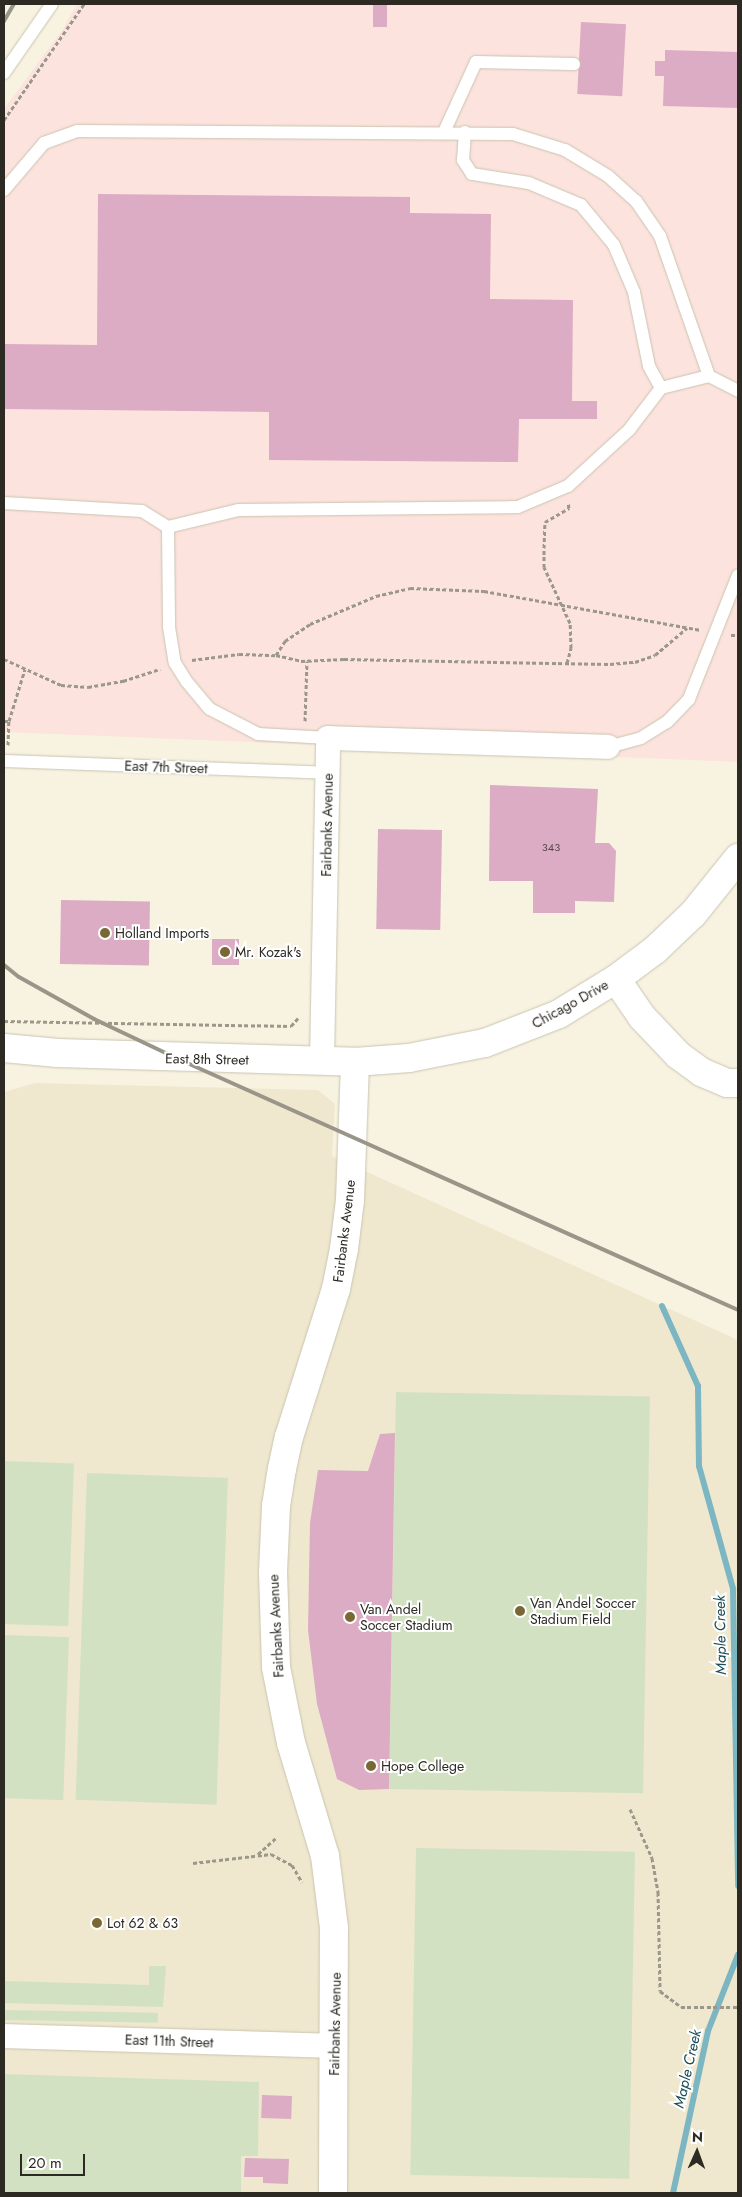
<!DOCTYPE html>
<html>
<head>
<meta charset="utf-8">
<style>
	body { margin:0 }
	#map { position:relative; width:742px; height:2197px; overflow:hidden; background:#f8f3e1; font-family:Jost,sans-serif }
	div>[style] { position:absolute }
	.built>* { inset:0; background:#efe8ce }
	.industrial>* { inset:0; background:#fde3dd }
	.green>* { inset:0; background:#d3e1c3; transform-origin:0 0 }
	.stream>* { height:6px; margin:-3px; padding:0 3px; transform-origin:3px; border-radius:3px; background:#7cb6c2 }
	.building>* { inset:0; background:#dbacc3; transform-origin:0 0 }
	.path>* { height:3px; margin-top:-1.5px; transform-origin:0; background:repeating-linear-gradient(90deg,#9b978a 0 4px,transparent 0 6.5px) }
	.roads { filter:drop-shadow(0 0 1px #c9c4b2) drop-shadow(0 0 1px #c9c4b2) }
	.service>* { height:12px; margin:-6px; padding:0 6px; transform-origin:6px; border-radius:6px; background:#fff }
	.minor>* { height:24px; margin:-12px; padding:0 12px; transform-origin:12px; border-radius:12px; background:#fff }
	.tertiary>* { height:28px; margin:-14px; padding:0 14px; transform-origin:14px; border-radius:14px; background:#fff }
	.secondary>* { height:28px; margin:-14px; padding:0 14px; transform-origin:14px; border-radius:14px; background:#fff }
	.primary>* { height:28px; margin:-14px; padding:0 14px; transform-origin:14px; border-radius:14px; background:#fff }
	.rail>* { height:4px; margin:-2px; padding:0 2px; transform-origin:2px; border-radius:2px; background:#999588 }
	.dots>* { width:14px; height:14px; translate:-50% -50%; box-sizing:border-box; border:2px solid #fff; border-radius:50% }
	span { translate:-50% -50%; white-space:nowrap; text-align:center; line-height:1.15; -webkit-text-stroke:4px #fff; paint-order:stroke }
	.number-label { font-size:11px; color:#584a4b }
	.number-label span { -webkit-text-stroke-width:0 }
	.street-label { font-size:14px; color:#2c2a23 }
	.poi-label { font-size:14px; color:#2c2a23 }
	.left { translate:0 -50%; text-align:left }
	.water-label { font-size:15px; color:#1b4e58; font-style:italic }
	.frame { position:absolute; inset:0; border:5px solid #2c2a23; pointer-events:none }
	.north { position:absolute; left:672px; top:2127px; width:50px; height:50px; -webkit-text-stroke:4px #fff; paint-order:stroke; rotate:2deg; font-size:14px; font-weight:700; line-height:20px; text-align:center; color:#2c2a23 }
	.north::after { content:''; display:block; margin:auto; width:18px; height:22px; background:#2c2a23; clip-path:polygon(50% 0,100% 100%,50% 72%,0 100%) }
	.scale { position:absolute; left:20px; top:2154px; width:65px; height:22px; box-sizing:border-box; border:2px solid #2c2a23; border-top:0; padding-left:6px; font-size:15px; line-height:18px; white-space:nowrap; color:#2c2a23; -webkit-text-stroke:4px #fff; paint-order:stroke }
</style>
</head>
<body>
<div id="map">
	<div class="built">
		<i style="clip-path:polygon(35px 1083px,318px 1090px,335px 1104px,332px 1156px,738px 1340px,738px 2193px,4px 2192px,4px 1092px)"></i>
	</div>
	<div class="industrial">
		<i style="clip-path:polygon(77px 4px,738px 4px,738px 762px,4px 732px,4px 109px,63px 29px)"></i>
	</div>
	<div class="green">
		<i style="left:396px;top:1392px;width:254px;height:397px;rotate:1deg"></i>
		<i style="left:4px;top:1461px;width:70px;height:163px;rotate:2deg"></i>
		<i style="left:87px;top:1473px;width:141px;height:327px;rotate:2deg"></i>
		<i style="left:4px;top:1635px;width:65px;height:163px;rotate:2deg"></i>
		<i style="left:416px;top:1848px;width:219px;height:327px;rotate:1deg"></i>
		<i style="clip-path:polygon(149px 1966px,166px 1966px,163px 2007px,4px 2003px,4px 1981px,149px 1985px)"></i>
		<i style="left:4px;top:2010px;width:154px;height:10px;rotate:1deg"></i>
		<i style="clip-path:polygon(4px 2074px,259px 2082px,258px 2156px,241px 2156px,241px 2193px,4px 2192px)"></i>
	</div>
	<div class="stream">
		<i style="left:662px;top:1306px;width:88px;rotate:65.8deg"></i>
		<i style="left:698px;top:1386px;width:80px;rotate:89.3deg"></i>
		<i style="left:699px;top:1466px;width:128px;rotate:74.5deg"></i>
		<i style="left:733px;top:1589px;width:297px;rotate:89deg"></i>
		<i style="left:673px;top:2193px;width:166px;rotate:-77.8deg"></i>
		<i style="left:708px;top:2031px;width:82px;rotate:-68.5deg"></i>
	</div>
	<div class="building">
		<i style="left:373px;top:4px;width:14px;height:23px"></i>
		<i style="left:581px;top:22px;width:45px;height:72px;rotate:3deg"></i>
		<i style="clip-path:polygon(665px 50px,738px 52px,738px 108px,663px 106px,664px 76px,655px 76px,655px 61px,665px 61px)"></i>
		<i style="clip-path:polygon(98px 194px,410px 197px,410px 213px,491px 214px,490px 299px,573px 300px,572px 401px,597px 401px,597px 419px,519px 419px,518px 462px,269px 460px,269px 412px,4px 409px,5px 344px,97px 345px)"></i>
		<i style="clip-path:polygon(490px 785px,598px 789px,595px 843px,609px 843px,616px 851px,614px 902px,575px 901px,575px 913px,533px 913px,533px 881px,489px 881px)"></i>
		<i style="left:378px;top:829px;width:64px;height:100px;rotate:1deg"></i>
		<i style="left:61px;top:900px;width:89px;height:64px;rotate:1deg"></i>
		<i style="left:239px;top:939px;width:26px;height:27px;rotate:90deg"></i>
		<i style="clip-path:polygon(395px 1433px,389px 1789px,359px 1790px,337px 1779px,317px 1704px,308px 1630px,310px 1523px,318px 1470px,368px 1471px,380px 1434px)"></i>
		<i style="left:262px;top:2095px;width:30px;height:23px;rotate:2deg"></i>
		<i style="clip-path:polygon(245px 2158px,289px 2159px,288px 2184px,263px 2183px,263px 2177px,244px 2177px)"></i>
	</div>
	<div class="path">
		<i style="left:4px;top:120px;width:141px;rotate:-55.4deg"></i>
		<i style="left:731px;top:635px;width:7px"></i>
		<i style="left:276px;top:655px;width:26px;rotate:13deg"></i>
		<i style="left:301px;top:661px;width:43px;rotate:-2.7deg"></i>
		<i style="left:344px;top:659px;width:266px;rotate:1.1deg"></i>
		<i style="left:610px;top:664px;width:25px;rotate:-5deg"></i>
		<i style="left:635px;top:662px;width:21px;rotate:-19deg"></i>
		<i style="left:655px;top:655px;width:42px;rotate:-40.2deg"></i>
		<i style="left:4px;top:659px;width:63px;rotate:24.5deg"></i>
		<i style="left:61px;top:685px;width:27px;rotate:4deg"></i>
		<i style="left:88px;top:687px;width:36px;rotate:-10deg"></i>
		<i style="left:123px;top:681px;width:39px;rotate:-18deg"></i>
		<i style="left:192px;top:660px;width:47px;rotate:-7.3deg"></i>
		<i style="left:239px;top:654px;width:37px;rotate:2deg"></i>
		<i style="left:276px;top:655px;width:17px;rotate:-57deg"></i>
		<i style="left:285px;top:641px;width:30px;rotate:-34deg"></i>
		<i style="left:310px;top:624px;width:72px;rotate:-23deg"></i>
		<i style="left:376px;top:596px;width:35px;rotate:-13deg"></i>
		<i style="left:410px;top:588px;width:74px;rotate:2.3deg"></i>
		<i style="left:484px;top:591px;width:219px;rotate:10.2deg"></i>
		<i style="left:567px;top:663px;width:16px;rotate:-75deg"></i>
		<i style="left:571px;top:648px;width:25px;rotate:-92deg"></i>
		<i style="left:570px;top:623px;width:62px;rotate:-114.9deg"></i>
		<i style="left:544px;top:567px;width:19px;rotate:-90deg"></i>
		<i style="left:544px;top:548px;width:26px;rotate:-88deg"></i>
		<i style="left:545px;top:522px;width:28px;rotate:-30deg"></i>
		<i style="left:569px;top:508px;width:5px;rotate:-101deg"></i>
		<i style="left:4px;top:721px;width:5px"></i>
		<i style="left:9px;top:721px;width:54px;rotate:-72.9deg"></i>
		<i style="left:305px;top:721px;width:60px;rotate:-88.1deg"></i>
		<i style="left:8px;top:745px;width:24px;rotate:-88deg"></i>
		<i style="left:4px;top:1021px;width:287px;rotate:1deg"></i>
		<i style="left:291px;top:1026px;width:12px;rotate:-48deg"></i>
		<i style="left:630px;top:1809px;width:54px;rotate:65.8deg"></i>
		<i style="left:652px;top:1858px;width:35px;rotate:80deg"></i>
		<i style="left:658px;top:1892px;width:99px;rotate:88.8deg"></i>
		<i style="left:660px;top:1991px;width:26px;rotate:37deg"></i>
		<i style="left:681px;top:2007px;width:57px"></i>
		<i style="left:258px;top:1854px;width:25px;rotate:-42deg"></i>
		<i style="left:193px;top:1863px;width:79px;rotate:-6.6deg"></i>
		<i style="left:271px;top:1854px;width:24px;rotate:28deg"></i>
		<i style="left:292px;top:1865px;width:20px;rotate:60deg"></i>
	</div>
	<div class="roads">
		<div class="service">
			<i style="left:4px;top:73px;width:84px;rotate:-55.2deg"></i>
			<i style="left:444px;top:132px;width:77px;rotate:-65.4deg"></i>
			<i style="left:476px;top:62px;width:98px;rotate:1.2deg"></i>
			<i style="left:4px;top:190px;width:62px;rotate:-49.6deg"></i>
			<i style="left:44px;top:143px;width:35px;rotate:-20deg"></i>
			<i style="left:77px;top:131px;width:436px;rotate:0.4deg"></i>
			<i style="left:513px;top:134px;width:54px;rotate:17.1deg"></i>
			<i style="left:565px;top:150px;width:50px;rotate:31.2deg"></i>
			<i style="left:608px;top:176px;width:38px;rotate:42deg"></i>
			<i style="left:636px;top:201px;width:42px;rotate:55.6deg"></i>
			<i style="left:660px;top:236px;width:148px;rotate:70.7deg"></i>
			<i style="left:661px;top:388px;width:49px;rotate:-14deg"></i>
			<i style="left:709px;top:376px;width:33px;rotate:27deg"></i>
			<i style="left:4px;top:503px;width:138px;rotate:3.3deg"></i>
			<i style="left:142px;top:511px;width:31px;rotate:32deg"></i>
			<i style="left:168px;top:527px;width:73px;rotate:-13.5deg"></i>
			<i style="left:239px;top:510px;width:279px;rotate:-0.6deg"></i>
			<i style="left:518px;top:507px;width:54px;rotate:-22.8deg"></i>
			<i style="left:568px;top:486px;width:83px;rotate:-42.6deg"></i>
			<i style="left:629px;top:430px;width:53px;rotate:-52.7deg"></i>
			<i style="left:661px;top:388px;width:25px;rotate:-119deg"></i>
			<i style="left:649px;top:366px;width:76px;rotate:-101.5deg"></i>
			<i style="left:634px;top:292px;width:51px;rotate:-113.1deg"></i>
			<i style="left:614px;top:245px;width:52px;rotate:-129.5deg"></i>
			<i style="left:581px;top:205px;width:56px;rotate:-157.1deg"></i>
			<i style="left:529px;top:183px;width:58px;rotate:-171deg"></i>
			<i style="left:472px;top:174px;width:17px;rotate:-123deg"></i>
			<i style="left:463px;top:160px;width:28px;rotate:-86deg"></i>
			<i style="left:168px;top:527px;width:100px;rotate:89.4deg"></i>
			<i style="left:169px;top:627px;width:36px;rotate:81deg"></i>
			<i style="left:175px;top:663px;width:22px;rotate:58deg"></i>
			<i style="left:187px;top:682px;width:35px;rotate:50deg"></i>
			<i style="left:210px;top:709px;width:54px;rotate:27.5deg"></i>
			<i style="left:258px;top:734px;width:70px;rotate:3.3deg"></i>
			<i style="left:608px;top:747px;width:34px;rotate:-15deg"></i>
			<i style="left:641px;top:738px;width:31px;rotate:-32deg"></i>
			<i style="left:667px;top:722px;width:32px;rotate:-46deg"></i>
			<i style="left:689px;top:699px;width:133px;rotate:-68.4deg"></i>
			<i style="left:4px;top:761px;width:324px;rotate:2.1deg"></i>
		</div>
		<div class="minor">
			<i style="left:322px;top:1061px;width:323px;rotate:-88.9deg"></i>
			<i style="left:328px;top:738px;width:280px;rotate:1.8deg"></i>
			<i style="left:4px;top:2036px;width:330px;rotate:1.7deg"></i>
		</div>
		<div class="tertiary">
			<i style="left:333px;top:2193px;width:265px;rotate:-89.8deg"></i>
			<i style="left:334px;top:1928px;width:73px;rotate:-97.1deg"></i>
			<i style="left:325px;top:1856px;width:118px;rotate:-106.7deg"></i>
			<i style="left:291px;top:1743px;width:77px;rotate:-101.2deg"></i>
			<i style="left:276px;top:1667px;width:95px;rotate:-91.8deg"></i>
			<i style="left:273px;top:1572px;width:66px;rotate:-87.4deg"></i>
			<i style="left:276px;top:1506px;width:37px;rotate:-81deg"></i>
			<i style="left:282px;top:1469px;width:33px;rotate:-78deg"></i>
			<i style="left:289px;top:1437px;width:155px;rotate:-72.4deg"></i>
			<i style="left:336px;top:1289px;width:41px;rotate:-78.7deg"></i>
			<i style="left:344px;top:1249px;width:49px;rotate:-83deg"></i>
			<i style="left:350px;top:1200px;width:138px;rotate:-87.9deg"></i>
		</div>
		<div class="secondary">
			<i style="left:616px;top:979px;width:46px;rotate:55.6deg"></i>
			<i style="left:642px;top:1017px;width:52px;rotate:46.5deg"></i>
			<i style="left:678px;top:1055px;width:29px;rotate:36deg"></i>
			<i style="left:701px;top:1072px;width:28px;rotate:23deg"></i>
			<i style="left:727px;top:1083px;width:11px"></i>
		</div>
		<div class="primary">
			<i style="left:4px;top:1048px;width:54px;rotate:5.3deg"></i>
			<i style="left:58px;top:1053px;width:297px;rotate:1.7deg"></i>
			<i style="left:355px;top:1062px;width:54px;rotate:-4.2deg"></i>
			<i style="left:409px;top:1058px;width:77px;rotate:-11.2deg"></i>
			<i style="left:485px;top:1043px;width:79px;rotate:-21.4deg"></i>
			<i style="left:559px;top:1014px;width:67px;rotate:-31.6deg"></i>
			<i style="left:616px;top:979px;width:49px;rotate:-36.6deg"></i>
			<i style="left:655px;top:950px;width:52px;rotate:-43.5deg"></i>
			<i style="left:693px;top:914px;width:72px;rotate:-51.2deg"></i>
		</div>
	</div>
	<div class="rail">
		<i style="left:4px;top:21px;width:20px;rotate:-60deg"></i>
		<i style="left:4px;top:965px;width:19px;rotate:39deg"></i>
		<i style="left:19px;top:977px;width:86px;rotate:29.2deg"></i>
		<i style="left:94px;top:1019px;width:91px;rotate:25.4deg"></i>
		<i style="left:176px;top:1058px;width:616px;rotate:24.15deg"></i>
	</div>
	<div class="dots">
		<i style="left:105px;top:933px;background:#796735"></i>
		<i style="left:225px;top:952px;background:#796735"></i>
		<i style="left:520px;top:1611px;background:#796735"></i>
		<i style="left:350px;top:1617px;background:#796735"></i>
		<i style="left:371px;top:1766px;background:#796735"></i>
		<i style="left:97px;top:1923px;background:#796735"></i>
	</div>
	<div class="number-label">
		<span style="left:551px;top:847px">343</span>
	</div>
	<div class="street-label">
		<span style="left:166px;top:767px;rotate:2deg">East 7th Street</span>
		<span style="left:327px;top:825px;rotate:-89deg">Fairbanks Avenue</span>
		<span style="left:570px;top:1004px;rotate:-29deg">Chicago Drive</span>
		<span style="left:207px;top:1059px;rotate:1deg">East 8th Street</span>
		<span style="left:344px;top:1231px;rotate:-83deg">Fairbanks Avenue</span>
		<span style="left:276px;top:1626px;rotate:-93deg">Fairbanks Avenue</span>
		<span style="left:335px;top:2024px;rotate:-89deg">Fairbanks Avenue</span>
		<span style="left:169px;top:2041px;rotate:2deg">East 11th Street</span>
	</div>
	<div class="poi-label">
		<span class="left" style="left:115px;top:933px">Holland Imports</span>
		<span class="left" style="left:235px;top:952px">Mr. Kozak's</span>
		<span class="left" style="left:530px;top:1611px">Van Andel Soccer<br>Stadium Field</span>
		<span class="left" style="left:360px;top:1617px">Van Andel<br>Soccer Stadium</span>
		<span class="left" style="left:381px;top:1766px">Hope College</span>
		<span class="left" style="left:107px;top:1923px">Lot 62 &amp; 63</span>
	</div>
	<div class="water-label">
		<span style="left:721px;top:1635px;rotate:-91deg">Maple Creek</span>
		<span style="left:688px;top:2069px;rotate:-77deg">Maple Creek</span>
	</div>
	<div class="frame"></div>
	<div class="north">N</div>
	<div class="scale">20 m</div>
</div>
</body>
</html>
